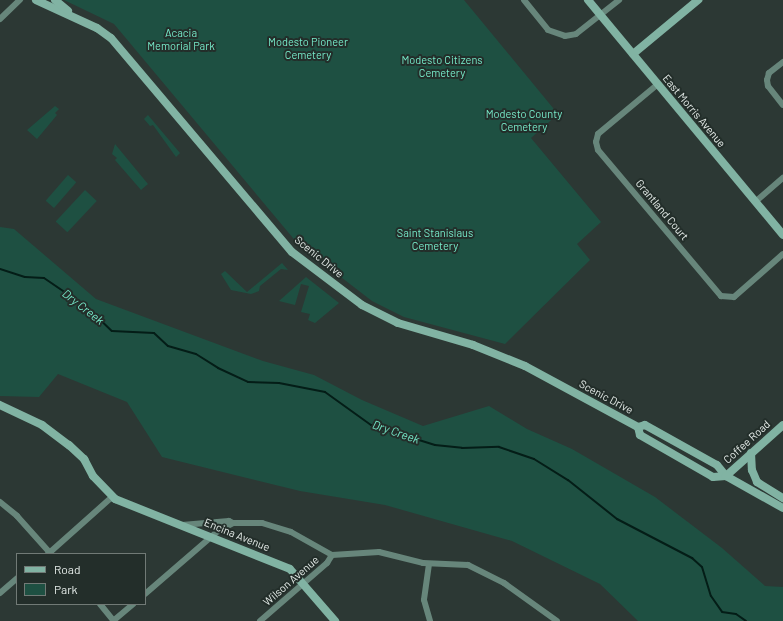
<!DOCTYPE html>
<html>
<head>
<meta charset="utf-8">
<style>
	body { margin:0 }
	#map { position:relative; width:783px; height:621px; overflow:hidden; background:#2c3834; font-family:Barlow,sans-serif }
	div>[style] { position:absolute }
	.green>* { inset:0; background:#1e5042; transform-origin:0 0 }
	.stream>* { height:2px; margin:-1px; padding:0 1px; transform-origin:1px; border-radius:1px; background:#041d17 }
	.street>* { height:6px; margin:-3px; padding:0 3px; transform-origin:3px; border-radius:3px; background:#67867b }
	.secondary>* { height:8px; margin:-4px; padding:0 4px; transform-origin:4px; border-radius:4px; background:#81b3a3 }
	span { translate:-50% -50%; white-space:nowrap; text-align:center; line-height:1.15; -webkit-text-stroke:4px #232e2a; paint-order:stroke }
	.park-label { font-size:11px; color:#77ebca }
	.street-label { font-size:11px; color:#e5ece9 }
	.water-label { font-size:12px; color:#75e8c8; font-style:italic }
	.legend { position:absolute; left:16px; top:553px; width:130px; height:52px; box-sizing:border-box; background:#232e2a; border:1px solid #717a76; margin:0; padding:5px 7px; list-style:none; font-size:12px; color:#e5ece9 }
	.legend li { display:flex; align-items:center; gap:8px; height:20px }
	.legend b { width:20px; border:1px solid #717a76 }
</style>
</head>
<body>
<div id="map">
	<div class="green">
		<i style="clip-path:polygon(64px 0,464px 0,558px 114px,531px 138px,601px 222px,577px 244px,590px 260px,505px 344px,404px 317px,372px 301px,298px 244px,114px 24px)"></i>
		<i style="clip-path:polygon(55px 106px,59px 109px,55px 113px,57px 115px,37px 139px,27px 130px)"></i>
		<i style="clip-path:polygon(148px 115px,180px 153px,176px 157px,153px 125px,150px 126px,144px 119px)"></i>
		<i style="clip-path:polygon(115px 144px,148px 184px,141px 190px,115px 160px,117px 158px,112px 154px)"></i>
		<i style="left:68px;top:175px;width:11px;height:34px;rotate:41deg"></i>
		<i style="left:85px;top:190px;width:16px;height:43px;rotate:43deg"></i>
		<i style="clip-path:polygon(0 227px,14px 229px,96px 299px,263px 361px,314px 375px,362px 400px,423px 426px,489px 406px,527px 429px,572px 449px,655px 497px,722px 548px,765px 586px,783px 587px,783px 621px,638px 621px,600px 584px,512px 541px,385px 505px,300px 491px,162px 457px,127px 402px,58px 374px,39px 397px,0 396px)"></i>
		<i style="clip-path:polygon(282px 263px,288px 270px,281px 269px,260px 286px,259px 291px,251px 294px,231px 290px,221px 274px,225px 271px,247px 292px)"></i>
		<i style="clip-path:polygon(306px 277px,339px 303px,315px 323px,308px 320px,310px 314px,301px 312px,309px 286px,301px 284px,295px 305px,279px 301px)"></i>
	</div>
	<div class="stream">
		<i style="left:0;top:269px;width:26px;rotate:18deg"></i>
		<i style="left:25px;top:277px;width:19px;rotate:3deg"></i>
		<i style="left:44px;top:278px;width:53px;rotate:34.3deg"></i>
		<i style="left:88px;top:308px;width:33px;rotate:44deg"></i>
		<i style="left:112px;top:331px;width:42px;rotate:2.7deg"></i>
		<i style="left:154px;top:333px;width:19px;rotate:43deg"></i>
		<i style="left:168px;top:346px;width:29px;rotate:16deg"></i>
		<i style="left:196px;top:354px;width:26px;rotate:32deg"></i>
		<i style="left:218px;top:368px;width:33px;rotate:25deg"></i>
		<i style="left:248px;top:382px;width:31px;rotate:2deg"></i>
		<i style="left:279px;top:383px;width:47px;rotate:11.1deg"></i>
		<i style="left:325px;top:392px;width:57px;rotate:35.7deg"></i>
		<i style="left:371px;top:425px;width:67px;rotate:17.4deg"></i>
		<i style="left:435px;top:445px;width:27px;rotate:6deg"></i>
		<i style="left:462px;top:448px;width:37px;rotate:-2deg"></i>
		<i style="left:499px;top:447px;width:37px;rotate:19deg"></i>
		<i style="left:534px;top:459px;width:40px;rotate:32deg"></i>
		<i style="left:568px;top:480px;width:63px;rotate:38.5deg"></i>
		<i style="left:617px;top:519px;width:85px;rotate:27.5deg"></i>
		<i style="left:692px;top:558px;width:13px;rotate:42deg"></i>
		<i style="left:702px;top:567px;width:30px;rotate:73deg"></i>
		<i style="left:711px;top:596px;width:19px;rotate:55deg"></i>
		<i style="left:722px;top:612px;width:14px;rotate:8deg"></i>
		<i style="left:736px;top:614px;width:12px;rotate:35deg"></i>
	</div>
	<div class="street">
		<i style="left:524px;top:0;width:38px;rotate:51deg"></i>
		<i style="left:548px;top:30px;width:18px;rotate:19deg"></i>
		<i style="left:565px;top:36px;width:11px;rotate:-10deg"></i>
		<i style="left:576px;top:34px;width:55px;rotate:-38.3deg"></i>
		<i style="left:0;top:19px;width:28px;rotate:-44deg"></i>
		<i style="left:783px;top:62px;width:18px;rotate:142deg"></i>
		<i style="left:769px;top:73px;width:7px;rotate:106deg"></i>
		<i style="left:767px;top:80px;width:6px;rotate:81deg"></i>
		<i style="left:768px;top:86px;width:24px;rotate:52deg"></i>
		<i style="left:658px;top:84px;width:78px;rotate:140.2deg"></i>
		<i style="left:598px;top:134px;width:8px;rotate:104deg"></i>
		<i style="left:596px;top:142px;width:8px;rotate:76deg"></i>
		<i style="left:598px;top:150px;width:191px;rotate:49.9deg"></i>
		<i style="left:721px;top:296px;width:13px;rotate:4deg"></i>
		<i style="left:734px;top:297px;width:65px;rotate:-41.3deg"></i>
		<i style="left:755px;top:202px;width:37px;rotate:-41deg"></i>
		<i style="left:0;top:502px;width:22px;rotate:39deg"></i>
		<i style="left:17px;top:516px;width:51px;rotate:48.2deg"></i>
		<i style="left:182px;top:525px;width:47px;rotate:-4.9deg"></i>
		<i style="left:229px;top:521px;width:4px;rotate:27deg"></i>
		<i style="left:233px;top:523px;width:29px"></i>
		<i style="left:262px;top:523px;width:30px;rotate:17deg"></i>
		<i style="left:291px;top:532px;width:47px;rotate:29.3deg"></i>
		<i style="left:332px;top:555px;width:47px;rotate:-3.7deg"></i>
		<i style="left:379px;top:552px;width:45px;rotate:14deg"></i>
		<i style="left:423px;top:563px;width:45px;rotate:2.5deg"></i>
		<i style="left:468px;top:565px;width:40px;rotate:26.6deg"></i>
		<i style="left:504px;top:583px;width:65px;rotate:35.6deg"></i>
		<i style="left:48px;top:554px;width:86px;rotate:-41.7deg"></i>
		<i style="left:429px;top:564px;width:36px;rotate:98deg"></i>
		<i style="left:424px;top:600px;width:22px;rotate:74deg"></i>
		<i style="left:0;top:593px;width:23px;rotate:-41deg"></i>
		<i style="left:145px;top:594px;width:96px;rotate:-40.8deg"></i>
		<i style="left:218px;top:531px;width:17px;rotate:-28deg"></i>
		<i style="left:100px;top:604px;width:22px;rotate:51deg"></i>
		<i style="left:113px;top:621px;width:26px;rotate:-40deg"></i>
		<i style="left:260px;top:621px;width:89px;rotate:-40.9deg"></i>
		<i style="left:327px;top:563px;width:9px;rotate:-58deg"></i>
	</div>
	<div class="secondary">
		<i style="left:36px;top:0;width:67px;rotate:24.7deg"></i>
		<i style="left:97px;top:28px;width:17px;rotate:36deg"></i>
		<i style="left:111px;top:38px;width:280px;rotate:49.8deg"></i>
		<i style="left:292px;top:252px;width:88px;rotate:37.1deg"></i>
		<i style="left:362px;top:305px;width:40px;rotate:26.6deg"></i>
		<i style="left:398px;top:323px;width:78px;rotate:16.3deg"></i>
		<i style="left:473px;top:345px;width:56px;rotate:22deg"></i>
		<i style="left:525px;top:366px;width:128px;rotate:28.4deg"></i>
		<i style="left:638px;top:427px;width:7px;rotate:-16deg"></i>
		<i style="left:645px;top:425px;width:82px;rotate:29.1deg"></i>
		<i style="left:717px;top:465px;width:14px;rotate:51deg"></i>
		<i style="left:726px;top:476px;width:65px;rotate:29.3deg"></i>
		<i style="left:55px;top:0;width:17px;rotate:40deg"></i>
		<i style="left:588px;top:0;width:305px;rotate:50.3deg"></i>
		<i style="left:633px;top:54px;width:85px;rotate:-39.7deg"></i>
		<i style="left:0;top:405px;width:47px;rotate:25.5deg"></i>
		<i style="left:42px;top:425px;width:34px;rotate:37deg"></i>
		<i style="left:69px;top:445px;width:21px;rotate:43deg"></i>
		<i style="left:84px;top:459px;width:19px;rotate:62deg"></i>
		<i style="left:93px;top:476px;width:32px;rotate:46deg"></i>
		<i style="left:115px;top:499px;width:188px;rotate:21.8deg"></i>
		<i style="left:290px;top:569px;width:69px;rotate:49.1deg"></i>
		<i style="left:638px;top:427px;width:8px;rotate:76deg"></i>
		<i style="left:640px;top:435px;width:84px;rotate:29.9deg"></i>
		<i style="left:713px;top:477px;width:13px;rotate:-4deg"></i>
		<i style="left:751px;top:453px;width:17px;rotate:87deg"></i>
		<i style="left:752px;top:470px;width:13px;rotate:67deg"></i>
		<i style="left:757px;top:482px;width:31px;rotate:32deg"></i>
		<i style="left:726px;top:476px;width:76px;rotate:-41.8deg"></i>
	</div>
	<div class="park-label">
		<span style="left:181px;top:40px">Acacia<br>Memorial Park</span>
		<span style="left:308px;top:49px">Modesto Pioneer<br>Cemetery</span>
		<span style="left:442px;top:67px">Modesto Citizens<br>Cemetery</span>
		<span style="left:524px;top:121px">Modesto County<br>Cemetery</span>
		<span style="left:435px;top:240px">Saint Stanislaus<br>Cemetery</span>
	</div>
	<div class="street-label">
		<span style="left:694px;top:111px;rotate:50deg">East Morris Avenue</span>
		<span style="left:662px;top:210px;rotate:50deg">Grantland Court</span>
		<span style="left:319px;top:257px;rotate:39deg">Scenic Drive</span>
		<span style="left:606px;top:397px;rotate:28deg">Scenic Drive</span>
		<span style="left:747px;top:442px;rotate:-42deg">Coffee Road</span>
		<span style="left:237px;top:535px;rotate:22deg">Encina Avenue</span>
		<span style="left:291px;top:581px;rotate:-41deg">Wilson Avenue</span>
	</div>
	<div class="water-label">
		<span style="left:83px;top:307px;rotate:38deg">Dry Creek</span>
		<span style="left:396px;top:432px;rotate:19deg">Dry Creek</span>
	</div>
	<ul class="legend">
	<li><b style="height:5px;background:#81b3a3"></b>Road</li>
	<li><b style="height:11px;background:#1e5042"></b>Park</li>
	</ul>
</div>
</body>
</html>
